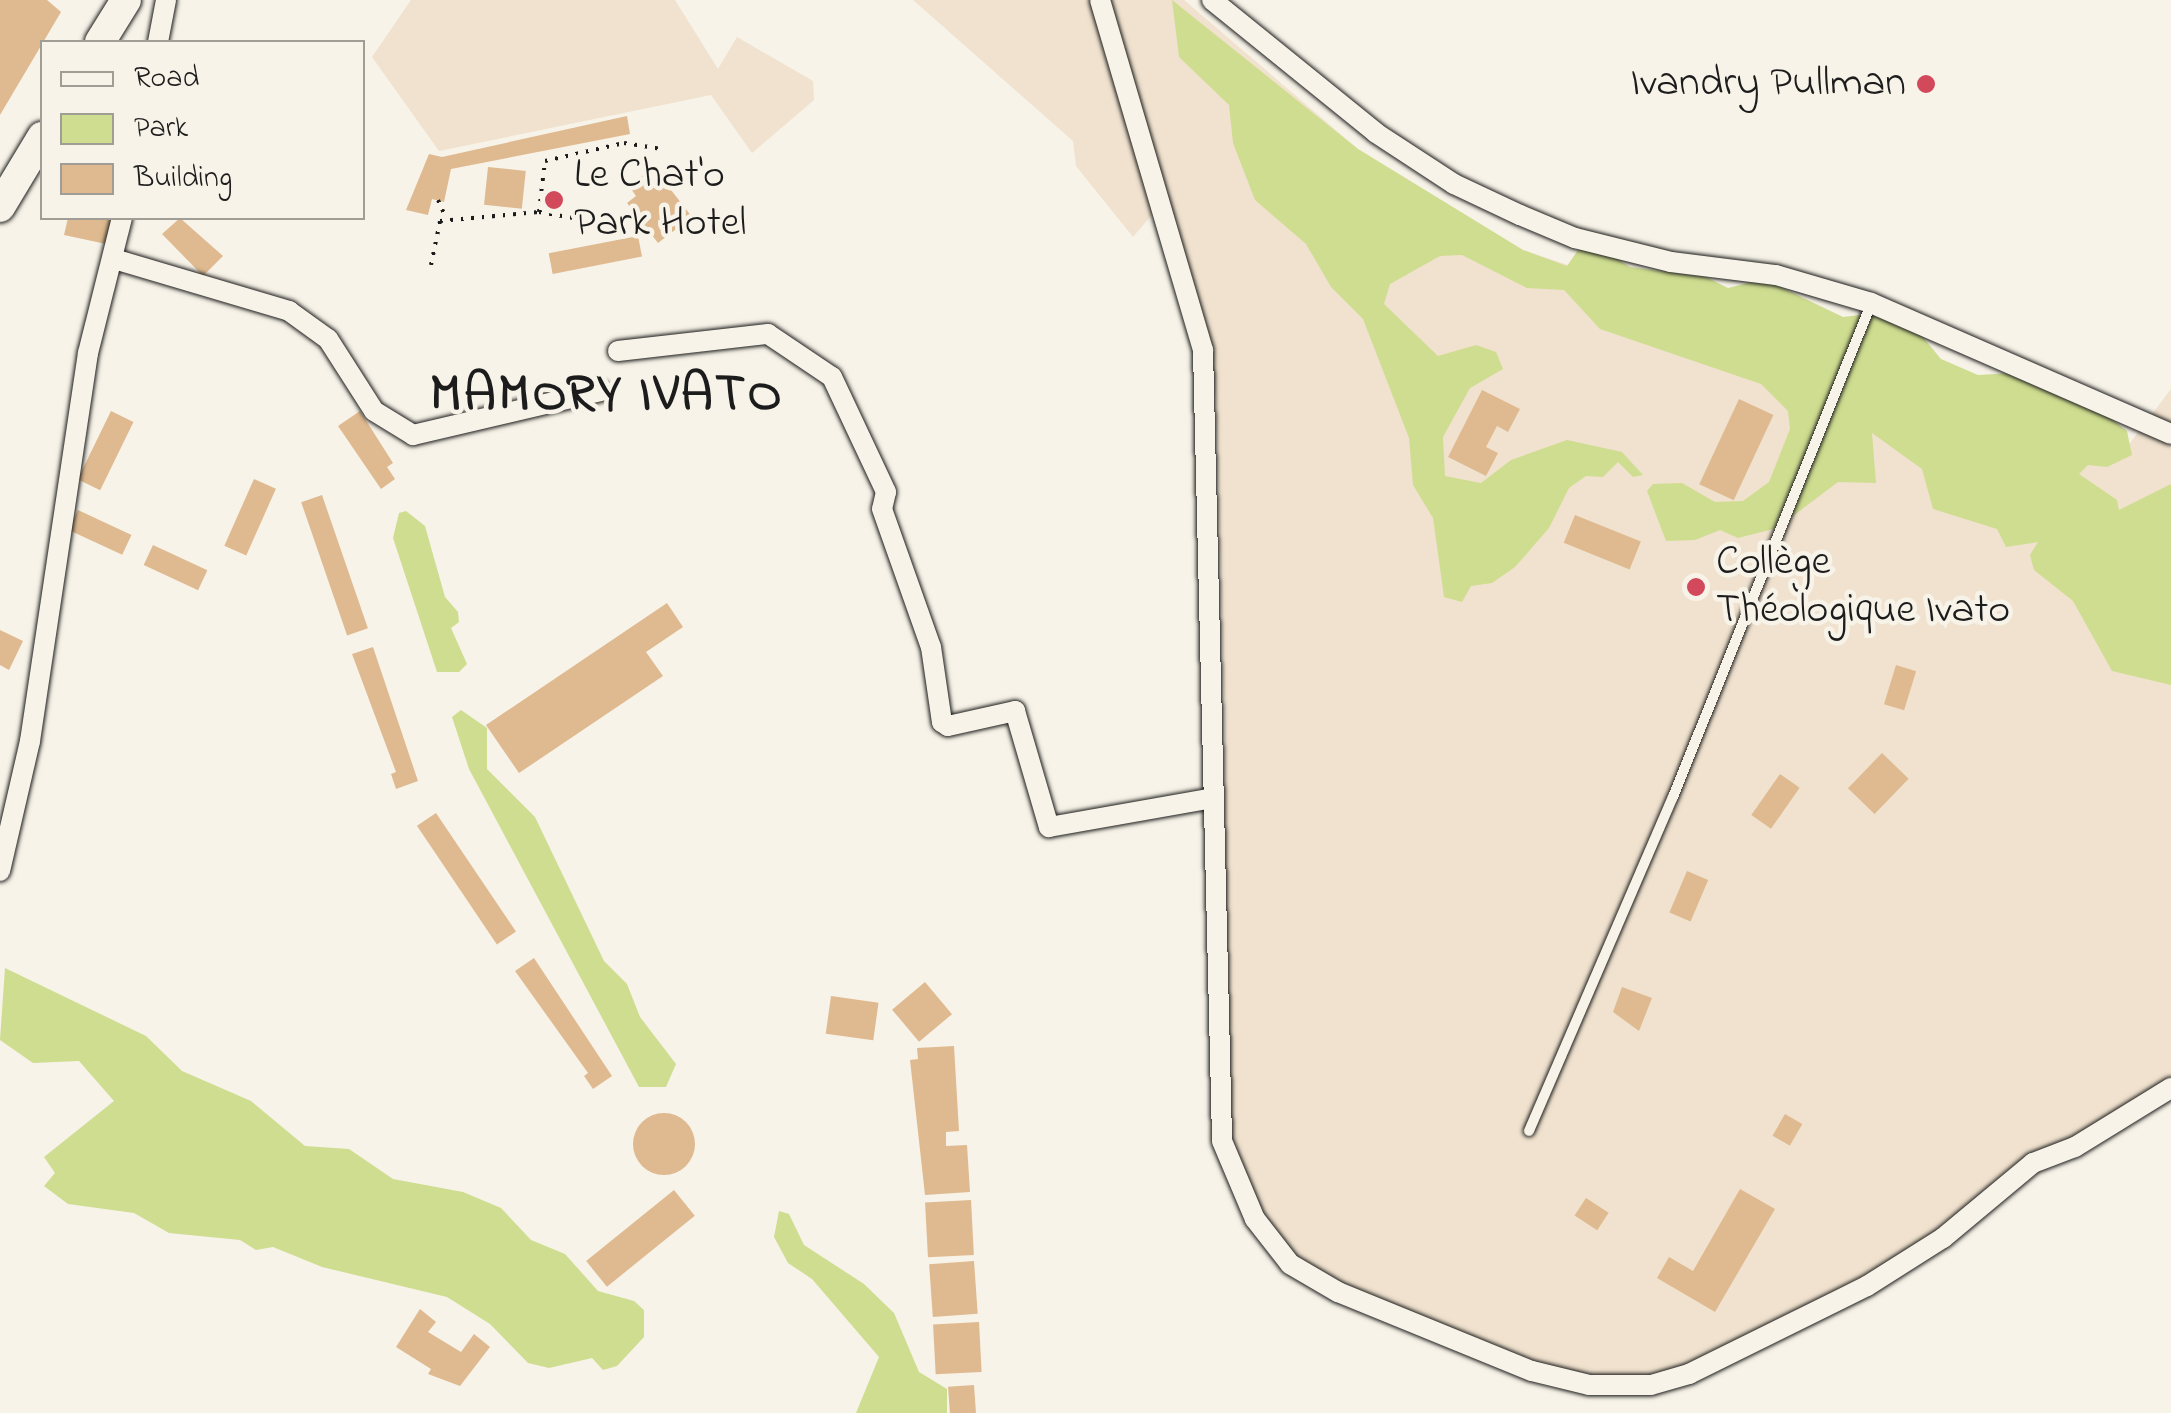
<!DOCTYPE html>
<html>
<head>
<meta charset="utf-8">
<style>
	body { margin:0 }
	#map { position:relative; width:2171px; height:1413px; overflow:hidden; background:#f7f3e8; font-family:"Indie Flower",sans-serif }
	div>[style] { position:absolute }
	.built>* { inset:0; background:#f0e2ce }
	.green>* { inset:0; background:#cfdd90 }
	.building>* { inset:0; background:#dfba90; transform-origin:0 0 }
	.round { border-radius:50% }
	.path>* { height:4px; margin-top:-2px; transform-origin:0; background:repeating-linear-gradient(90deg,#1c1c1c 0 2.5px,transparent 0 10.5px) }
	.roads { filter:drop-shadow(0 0 2px #1c1c1c) drop-shadow(0 0 2px #1c1c1c) }
	.lane>* { height:10px; margin:-5px; padding:0 5px; transform-origin:5px; border-radius:5px; background:#f7f3e8 }
	.street>* { height:20px; margin:-10px; padding:0 10px; transform-origin:10px; border-radius:10px; background:#f7f3e8 }
	.secondary>* { height:30px; margin:-15px; padding:0 15px; transform-origin:15px; border-radius:15px; background:#f7f3e8 }
	.dots>* { width:28px; height:28px; translate:-50% -50%; box-sizing:border-box; border:5px solid #f7f3e8; border-radius:50% }
	span { translate:-50% -50%; white-space:nowrap; text-align:center; line-height:1.15; -webkit-text-stroke:9px #f7f3e8; paint-order:stroke }
	.poi-label { font-size:42px; color:#1c1c1c }
	.right { translate:-100% -50%; text-align:right }
	.left { translate:0 -50%; text-align:left }
	.district-label { font-size:52px; color:#1c1c1c; font-weight:700; letter-spacing:2.5px }
	.legend { position:absolute; left:40px; top:40px; width:325px; height:180px; box-sizing:border-box; background:#f7f3e8; border:2px solid #9f9d96; margin:0; padding:12px 18px; list-style:none; font-size:30px; color:#1c1c1c }
	.legend li { display:flex; align-items:center; gap:20px; height:50px }
	.legend b { width:50px; border:2px solid #9f9d96 }
</style>
</head>
<body>
<div id="map">
	<div class="built">
		<i style="clip-path:polygon(411px 0,675px 0,718px 69px,737px 37px,813px 81px,814px 100px,752px 153px,711px 95px,439px 151px,372px 57px)"></i>
		<i style="clip-path:polygon(913px 0,1184px 0,1358px 149px,1523px 250px,2124px 451px,2171px 389px,2171px 1078px,2070px 1142px,2035px 1152px,1939px 1232px,1863px 1279px,1687px 1369px,1649px 1379px,1592px 1377px,1535px 1362px,1341px 1283px,1297px 1257px,1264px 1217px,1231px 1145px,1225px 1092px,1225px 723px,1216px 397px,1200px 303px,1171px 215px,1155px 211px,1133px 237px,1076px 166px,1073px 141px)"></i>
	</div>
	<div class="green">
		<i style="clip-path:polygon(1172px 0,1358px 149px,1523px 250px,1567px 266px,1578px 250px,1607px 252px,1630px 267px,1706px 277px,1728px 288px,1764px 279px,1843px 317px,1884px 312px,1922px 336px,1941px 359px,1978px 375px,2012px 373px,2084px 398px,2127px 431px,2132px 455px,2107px 467px,2088px 465px,2079px 474px,2117px 500px,2119px 510px,2171px 484px,2171px 685px,2112px 671px,2073px 601px,2034px 570px,2030px 555px,2038px 542px,2006px 547px,1997px 529px,1933px 509px,1922px 469px,1872px 433px,1876px 483px,1838px 482px,1777px 528px,1738px 538px,1720px 530px,1695px 540px,1666px 541px,1647px 491px,1653px 484px,1682px 483px,1715px 502px,1743px 501px,1769px 482px,1790px 429px,1788px 411px,1761px 384px,1600px 329px,1564px 290px,1527px 288px,1462px 255px,1440px 256px,1390px 284px,1384px 304px,1438px 356px,1476px 345px,1496px 352px,1503px 369px,1470px 388px,1443px 437px,1445px 476px,1481px 483px,1511px 460px,1567px 440px,1622px 452px,1643px 475px,1633px 477px,1618px 462px,1603px 477px,1586px 476px,1569px 488px,1549px 528px,1515px 567px,1492px 583px,1471px 586px,1462px 602px,1444px 597px,1433px 518px,1413px 485px,1409px 438px,1363px 319px,1331px 287px,1306px 244px,1255px 200px,1233px 143px,1229px 105px,1179px 57px)"></i>
		<i style="clip-path:polygon(406px 511px,425px 526px,445px 597px,458px 612px,459px 622px,451px 628px,467px 664px,459px 672px,437px 672px,393px 538px,399px 513px)"></i>
		<i style="clip-path:polygon(461px 710px,487px 728px,487px 769px,535px 817px,604px 961px,627px 984px,640px 1017px,676px 1064px,666px 1087px,639px 1087px,469px 769px,452px 717px)"></i>
		<i style="clip-path:polygon(5px 968px,146px 1036px,182px 1071px,251px 1101px,305px 1146px,349px 1149px,393px 1179px,463px 1192px,501px 1208px,531px 1240px,565px 1254px,598px 1291px,634px 1301px,644px 1310px,644px 1337px,617px 1366px,603px 1370px,592px 1358px,549px 1368px,528px 1363px,490px 1324px,447px 1297px,322px 1267px,273px 1247px,256px 1250px,240px 1240px,169px 1233px,134px 1213px,68px 1204px,44px 1186px,55px 1173px,44px 1157px,114px 1101px,79px 1061px,33px 1063px,0 1040px)"></i>
		<i style="clip-path:polygon(779px 1211px,789px 1214px,804px 1245px,864px 1284px,894px 1313px,919px 1372px,947px 1389px,947px 1413px,856px 1413px,879px 1357px,812px 1279px,788px 1263px,774px 1237px)"></i>
	</div>
	<div class="building">
		<i style="clip-path:polygon(0 0,47px 0,61px 12px,0 115px)"></i>
		<i style="clip-path:polygon(627px 116px,630px 134px,451px 169px,444px 202px,432px 199px,428px 215px,406px 210px,429px 154px,442px 157px)"></i>
		<i style="left:488px;top:167px;width:38px;height:38px;rotate:6deg"></i>
		<i style="clip-path:polygon(646px 173px,654px 182px,661px 177px,692px 217px,658px 243px,627px 203px,636px 196px,629px 186px)"></i>
		<i style="clip-path:polygon(68px 218px,112px 218px,106px 244px,64px 235px)"></i>
		<i style="clip-path:polygon(180px 218px,223px 256px,203px 276px,162px 234px)"></i>
		<i style="left:638px;top:236px;width:21px;height:91px;rotate:79deg"></i>
		<i style="clip-path:polygon(1482px 390px,1520px 409px,1508px 432px,1497px 426px,1486px 447px,1498px 453px,1486px 476px,1448px 457px)"></i>
		<i style="left:1739px;top:399px;width:38px;height:94px;rotate:25deg"></i>
		<i style="left:111px;top:411px;width:25px;height:76px;rotate:26deg"></i>
		<i style="clip-path:polygon(360px 411px,393px 463px,387px 467px,395px 479px,381px 489px,338px 426px)"></i>
		<i style="left:254px;top:479px;width:24px;height:73px;rotate:24deg"></i>
		<i style="left:322px;top:495px;width:141px;height:22px;rotate:71deg"></i>
		<i style="left:78px;top:510px;width:59px;height:22px;rotate:25deg"></i>
		<i style="left:1575px;top:515px;width:71px;height:30px;rotate:22deg"></i>
		<i style="left:153px;top:545px;width:60px;height:22px;rotate:25deg"></i>
		<i style="clip-path:polygon(667px 603px,683px 627px,646px 652px,663px 676px,519px 773px,486px 725px)"></i>
		<i style="clip-path:polygon(0 630px,23px 641px,9px 670px,0 665px)"></i>
		<i style="clip-path:polygon(373px 647px,418px 781px,396px 789px,391px 774px,396px 772px,352px 654px)"></i>
		<i style="left:1896px;top:665px;width:21px;height:41px;rotate:17deg"></i>
		<i style="left:1882px;top:753px;width:37px;height:49px;rotate:44deg"></i>
		<i style="left:1780px;top:774px;width:24px;height:50px;rotate:35deg"></i>
		<i style="left:436px;top:813px;width:143px;height:23px;rotate:56deg"></i>
		<i style="left:1687px;top:871px;width:23px;height:45px;rotate:23deg"></i>
		<i style="clip-path:polygon(534px 958px,612px 1076px,593px 1089px,584px 1076px,588px 1073px,515px 971px)"></i>
		<i style="left:925px;top:982px;width:42px;height:43px;rotate:50deg"></i>
		<i style="clip-path:polygon(1622px 987px,1652px 998px,1639px 1031px,1613px 1012px)"></i>
		<i style="left:831px;top:996px;width:48px;height:38px;rotate:8deg"></i>
		<i style="clip-path:polygon(954px 1046px,959px 1131px,946px 1132px,946px 1146px,967px 1145px,970px 1192px,925px 1195px,910px 1060px,918px 1059px,917px 1048px)"></i>
		<i class="round" style="left:633px;top:1113px;width:62px;height:62px"></i>
		<i style="left:1785px;top:1114px;width:20px;height:25px;rotate:30deg"></i>
		<i style="clip-path:polygon(1740px 1189px,1775px 1209px,1715px 1312px,1657px 1278px,1669px 1257px,1693px 1271px)"></i>
		<i style="left:674px;top:1190px;width:33px;height:113px;rotate:51deg"></i>
		<i style="left:1586px;top:1198px;width:27px;height:21px;rotate:33deg"></i>
		<i style="left:971px;top:1200px;width:55px;height:46px;rotate:87deg"></i>
		<i style="left:974px;top:1261px;width:53px;height:45px;rotate:86deg"></i>
		<i style="clip-path:polygon(420px 1309px,436px 1322px,428px 1332px,461px 1352px,474px 1334px,490px 1347px,460px 1386px,428px 1374px,431px 1369px,396px 1347px)"></i>
		<i style="left:979px;top:1322px;width:50px;height:46px;rotate:87deg"></i>
		<i style="left:974px;top:1385px;width:28px;height:26px;rotate:86deg"></i>
	</div>
	<div class="path">
		<i style="left:438px;top:200px;width:20px;rotate:66deg"></i>
		<i style="left:539px;top:212px;width:93px;rotate:9.9deg"></i>
		<i style="left:431px;top:265px;width:45px;rotate:-78.4deg"></i>
		<i style="left:440px;top:221px;width:99px;rotate:-5.2deg"></i>
		<i style="left:539px;top:212px;width:51px;rotate:-83.3deg"></i>
		<i style="left:545px;top:161px;width:81px;rotate:-12.8deg"></i>
		<i style="left:624px;top:143px;width:38px;rotate:9deg"></i>
	</div>
	<div class="roads">
		<div class="lane">
			<i style="left:1529px;top:1131px;width:364px;rotate:-66.7deg"></i>
			<i style="left:1673px;top:797px;width:531px;rotate:-68.12deg"></i>
		</div>
		<div class="street">
			<i style="left:1100px;top:0;width:365px;rotate:73.6deg"></i>
			<i style="left:1203px;top:350px;width:791px;rotate:88.62deg"></i>
			<i style="left:1222px;top:1141px;width:85px;rotate:67.1deg"></i>
			<i style="left:1255px;top:1219px;width:57px;rotate:52.1deg"></i>
			<i style="left:1290px;top:1264px;width:56px;rotate:30.3deg"></i>
			<i style="left:1338px;top:1292px;width:209px;rotate:22.2deg"></i>
			<i style="left:1532px;top:1371px;width:59px;rotate:13.8deg"></i>
			<i style="left:1589px;top:1385px;width:62px"></i>
			<i style="left:1651px;top:1385px;width:40px;rotate:-16deg"></i>
			<i style="left:1689px;top:1374px;width:199px;rotate:-26.3deg"></i>
			<i style="left:1867px;top:1286px;width:90px;rotate:-32.3deg"></i>
			<i style="left:1943px;top:1238px;width:117px;rotate:-39.8deg"></i>
			<i style="left:2033px;top:1163px;width:45px;rotate:-20.9deg"></i>
			<i style="left:2075px;top:1147px;width:113px;rotate:-31.6deg"></i>
			<i style="left:1212px;top:0;width:211px;rotate:39deg"></i>
			<i style="left:1376px;top:133px;width:93px;rotate:33.2deg"></i>
			<i style="left:1454px;top:184px;width:73px;rotate:25.2deg"></i>
			<i style="left:1520px;top:215px;width:60px;rotate:22.7deg"></i>
			<i style="left:1575px;top:238px;width:99px;rotate:14deg"></i>
			<i style="left:1671px;top:262px;width:106px;rotate:7.1deg"></i>
			<i style="left:1776px;top:275px;width:99px;rotate:16.4deg"></i>
			<i style="left:1871px;top:303px;width:327px;rotate:23.6deg"></i>
			<i style="left:158px;top:42px;width:43px;rotate:-79.2deg"></i>
			<i style="left:114px;top:259px;width:183px;rotate:16.5deg"></i>
			<i style="left:289px;top:311px;width:48px;rotate:35.7deg"></i>
			<i style="left:328px;top:339px;width:85px;rotate:57.4deg"></i>
			<i style="left:374px;top:411px;width:46px;rotate:31.6deg"></i>
			<i style="left:413px;top:435px;width:193px;rotate:-13.2deg"></i>
			<i style="left:618px;top:351px;width:151px;rotate:-6.5deg"></i>
			<i style="left:768px;top:334px;width:77px;rotate:33.9deg"></i>
			<i style="left:832px;top:377px;width:127px;rotate:64.8deg"></i>
			<i style="left:886px;top:492px;width:17px;rotate:103deg"></i>
			<i style="left:882px;top:509px;width:146px;rotate:70.5deg"></i>
			<i style="left:931px;top:647px;width:76px;rotate:81.7deg"></i>
			<i style="left:942px;top:722px;width:7px;rotate:34deg"></i>
			<i style="left:948px;top:726px;width:69px;rotate:-12.6deg"></i>
			<i style="left:1015px;top:711px;width:121px;rotate:73.7deg"></i>
			<i style="left:1049px;top:827px;width:167px;rotate:-10deg"></i>
			<i style="left:0;top:871px;width:133px;rotate:-77deg"></i>
			<i style="left:30px;top:741px;width:392px;rotate:-81.5deg"></i>
			<i style="left:88px;top:353px;width:139px;rotate:-75.9deg"></i>
		</div>
		<div class="secondary">
			<i style="left:100px;top:42px;width:49px;rotate:-58.2deg"></i>
			<i style="left:0;top:207px;width:82px;rotate:-59deg"></i>
		</div>
	</div>
	<div class="dots">
		<i style="left:1926px;top:84px;background:#d1495b"></i>
		<i style="left:554px;top:200px;background:#d1495b"></i>
		<i style="left:1696px;top:587px;background:#d1495b"></i>
	</div>
	<div class="poi-label">
		<span class="right" style="left:1906px;top:84px">Ivandry Pullman</span>
		<span class="left" style="left:574px;top:200px">Le Chat'o<br>Park Hotel</span>
		<span class="left" style="left:1716px;top:587px">Collège<br>Théologique Ivato</span>
	</div>
	<div class="district-label">
		<span style="left:607px;top:397px">MAMORY IVATO</span>
	</div>
	<ul class="legend">
	<li><b style="height:12px;background:#f7f3e8"></b>Road</li>
	<li><b style="height:28px;background:#cfdd90"></b>Park</li>
	<li><b style="height:28px;background:#dfba90"></b>Building</li>
	</ul>
</div>
</body>
</html>
